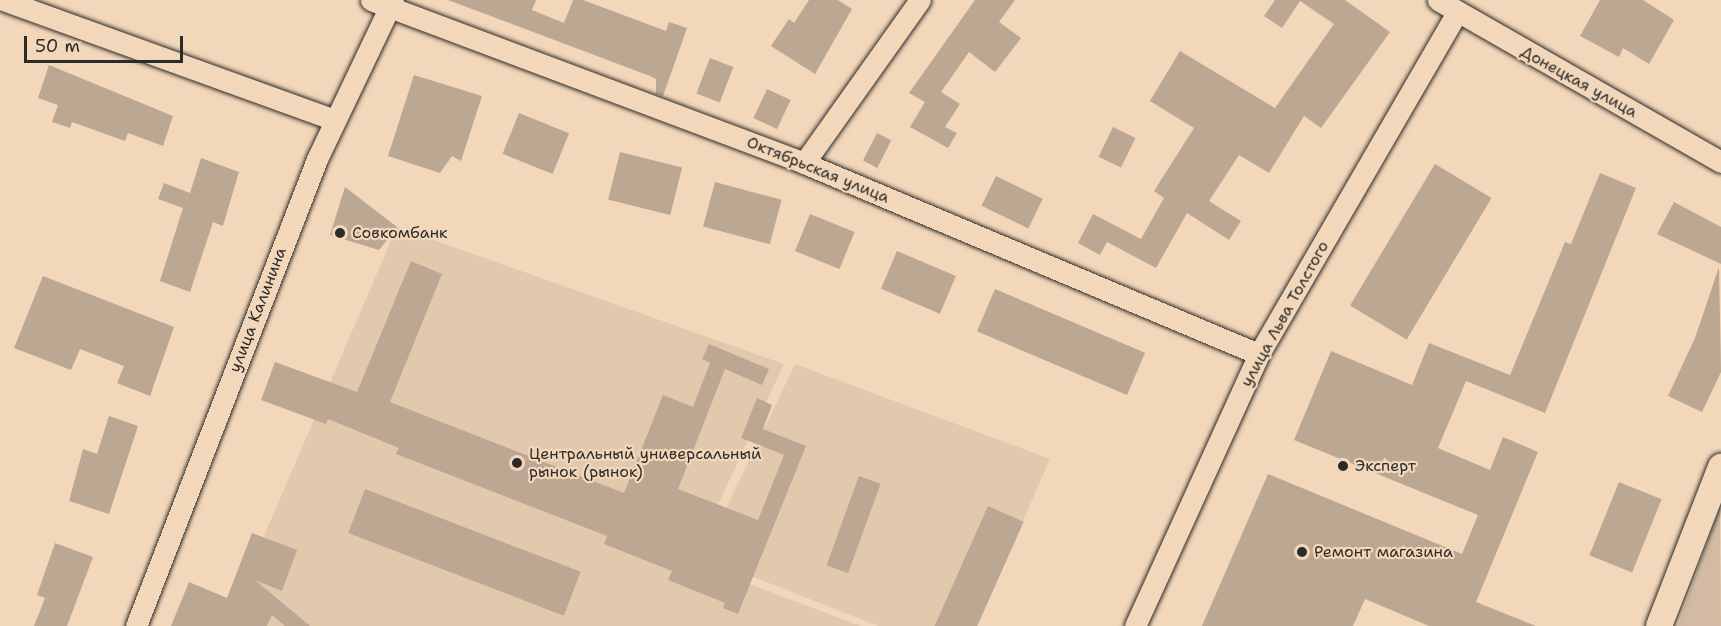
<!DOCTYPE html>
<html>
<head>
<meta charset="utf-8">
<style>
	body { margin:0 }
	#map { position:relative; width:1721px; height:626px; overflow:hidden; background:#f3d7ba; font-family:"Shantell Sans",sans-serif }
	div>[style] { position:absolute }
	.built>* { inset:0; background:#e2c9ae }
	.green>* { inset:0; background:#d2bba2 }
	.building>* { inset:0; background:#bba792; transform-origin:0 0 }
	.roads { filter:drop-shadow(0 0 2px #2b2b2b) drop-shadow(0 0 2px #2b2b2b) }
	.minor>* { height:21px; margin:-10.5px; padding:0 10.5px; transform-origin:10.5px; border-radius:10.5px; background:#f3d7ba }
	.major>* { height:26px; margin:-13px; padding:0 13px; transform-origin:13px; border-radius:13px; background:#f3d7ba }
	.dots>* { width:16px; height:16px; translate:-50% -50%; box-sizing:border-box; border:3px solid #f3d7ba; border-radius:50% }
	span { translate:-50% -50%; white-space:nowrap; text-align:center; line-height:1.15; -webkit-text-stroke:4.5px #f3d7ba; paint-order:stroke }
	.street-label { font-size:16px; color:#2b2b2b }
	.poi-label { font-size:16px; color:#2b2b2b }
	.left { translate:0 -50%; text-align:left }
	.scale { position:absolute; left:24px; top:36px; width:159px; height:27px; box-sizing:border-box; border:3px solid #2b2b2b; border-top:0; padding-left:8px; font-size:18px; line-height:21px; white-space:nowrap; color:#2b2b2b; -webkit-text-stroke:4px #f3d7ba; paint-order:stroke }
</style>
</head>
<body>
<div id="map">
	<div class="built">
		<i style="clip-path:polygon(397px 227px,784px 364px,691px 562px,861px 626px,225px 626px)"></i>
		<i style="clip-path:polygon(795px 364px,1050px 459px,977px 626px,878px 626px,703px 557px)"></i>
	</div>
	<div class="green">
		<i style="clip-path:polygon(1720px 507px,1721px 626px,1678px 626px)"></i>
	</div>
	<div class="building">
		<i style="clip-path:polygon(448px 0,536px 0,532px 10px,564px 23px,573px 0,583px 0,666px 31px,669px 22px,687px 28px,663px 96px,656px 94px,656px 79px,650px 76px)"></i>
		<i style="clip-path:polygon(809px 0,838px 0,852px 9px,815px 74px,771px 46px,789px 19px,794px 23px)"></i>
		<i style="clip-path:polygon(975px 0,1015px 0,999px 22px,1021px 38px,995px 72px,969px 52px,941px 92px,960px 104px,945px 127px,957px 133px,948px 148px,910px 127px,925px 102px,909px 93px)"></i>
		<i style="clip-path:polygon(1275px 0,1345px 0,1390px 32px,1321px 128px,1304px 116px,1269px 173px,1239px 155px,1209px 201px,1241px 221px,1229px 240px,1187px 213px,1156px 268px,1107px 242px,1100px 255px,1078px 243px,1093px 214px,1141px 239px,1164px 198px,1154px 191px,1194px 128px,1150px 101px,1180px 51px,1275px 108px,1334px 24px,1300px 1px,1282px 28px,1264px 16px)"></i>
		<i style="clip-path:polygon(1600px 0,1643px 0,1674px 20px,1649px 64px,1623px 48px,1619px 57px,1580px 36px)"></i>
		<i style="left:710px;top:58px;width:25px;height:38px;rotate:21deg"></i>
		<i style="clip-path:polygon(49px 65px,173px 116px,163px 146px,128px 133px,125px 141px,72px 122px,70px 128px,52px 122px,58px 105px,38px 98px)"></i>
		<i style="clip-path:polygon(414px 75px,482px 96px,461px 161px,452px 156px,440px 173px,388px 156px)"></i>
		<i style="left:767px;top:89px;width:26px;height:32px;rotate:25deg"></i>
		<i style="left:519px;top:113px;width:54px;height:44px;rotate:22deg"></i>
		<i style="left:1113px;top:127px;width:25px;height:33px;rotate:26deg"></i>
		<i style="left:877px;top:133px;width:16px;height:31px;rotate:27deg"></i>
		<i style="left:620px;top:152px;width:64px;height:49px;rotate:14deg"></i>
		<i style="clip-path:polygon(201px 158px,239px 172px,223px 226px,213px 222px,190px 292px,160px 281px,183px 208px,158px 199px,164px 183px,190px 193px)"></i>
		<i style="left:1435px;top:164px;width:66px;height:165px;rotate:31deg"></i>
		<i style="clip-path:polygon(1600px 173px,1636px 188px,1545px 413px,1466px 381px,1438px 448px,1490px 470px,1503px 437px,1538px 452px,1476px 602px,1536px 626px,1429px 626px,1365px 599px,1353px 626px,1202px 626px,1268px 474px,1462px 554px,1478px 515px,1294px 440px,1331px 351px,1412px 385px,1429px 343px,1510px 375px,1565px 242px,1571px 244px)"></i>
		<i style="left:996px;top:176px;width:52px;height:33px;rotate:26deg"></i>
		<i style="left:715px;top:182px;width:69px;height:46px;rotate:15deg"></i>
		<i style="clip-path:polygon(345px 187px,397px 227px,379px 250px,330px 235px)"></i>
		<i style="clip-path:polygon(1674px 202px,1721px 227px,1721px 264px,1657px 234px)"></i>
		<i style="left:810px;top:214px;width:48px;height:40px;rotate:22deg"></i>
		<i style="left:897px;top:251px;width:64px;height:41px;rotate:23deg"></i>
		<i style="clip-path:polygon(411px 261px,442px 274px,390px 402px,624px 493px,663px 395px,693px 407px,710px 363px,702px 359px,709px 344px,769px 369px,762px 385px,725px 369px,678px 489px,758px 520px,784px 455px,741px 438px,757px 398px,772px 405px,763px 429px,806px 446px,738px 614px,723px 608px,725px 603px,668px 580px,672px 571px,604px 544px,607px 536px,396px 454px,399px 448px,328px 419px,326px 424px,261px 400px,275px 362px,357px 392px)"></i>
		<i style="clip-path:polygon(1719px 267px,1721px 372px,1702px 412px,1668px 396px,1695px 338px)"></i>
		<i style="clip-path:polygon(43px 276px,174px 327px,150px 396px,117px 383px,124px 366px,80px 349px,71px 370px,14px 348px)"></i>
		<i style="left:995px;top:289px;width:163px;height:46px;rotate:23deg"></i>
		<i style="clip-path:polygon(109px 416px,138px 426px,109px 514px,69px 501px,83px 449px,97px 454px)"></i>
		<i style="left:859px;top:476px;width:23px;height:95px;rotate:20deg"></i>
		<i style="left:1619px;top:482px;width:46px;height:79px;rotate:22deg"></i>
		<i style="left:365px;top:489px;width:231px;height:47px;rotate:21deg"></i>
		<i style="left:988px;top:506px;width:39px;height:132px;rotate:24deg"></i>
		<i style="clip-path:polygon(252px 533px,297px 550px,282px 591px,255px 580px,310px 626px,285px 626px,272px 615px,267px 626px,171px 626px,189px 582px,227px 598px)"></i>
		<i style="clip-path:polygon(55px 543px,93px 557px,67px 626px,34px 626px,45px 598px,37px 595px)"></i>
	</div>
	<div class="roads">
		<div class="minor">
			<i style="left:3px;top:0;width:353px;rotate:19.9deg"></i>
			<i style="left:371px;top:0;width:463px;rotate:20.6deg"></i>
			<i style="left:804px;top:163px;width:493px;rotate:22.8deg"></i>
			<i style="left:1438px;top:0;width:326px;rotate:29.8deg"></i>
			<i style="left:804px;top:163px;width:200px;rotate:-54.6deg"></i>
			<i style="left:136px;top:626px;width:501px;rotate:-68.81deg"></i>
			<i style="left:317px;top:159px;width:176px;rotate:-64.5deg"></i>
			<i style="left:1135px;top:626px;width:299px;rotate:-65.5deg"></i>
			<i style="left:1259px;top:354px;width:394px;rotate:-59.9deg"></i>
		</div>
		<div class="major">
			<i style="left:1659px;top:626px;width:171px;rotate:-68.7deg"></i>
		</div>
	</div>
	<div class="dots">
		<i style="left:340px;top:233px;background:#2b2b2b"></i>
		<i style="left:517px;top:463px;background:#2b2b2b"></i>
		<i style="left:1343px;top:466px;background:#2b2b2b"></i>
		<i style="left:1302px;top:552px;background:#2b2b2b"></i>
	</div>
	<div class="street-label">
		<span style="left:1579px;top:82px;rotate:29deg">Донецкая улица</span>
		<span style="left:818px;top:170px;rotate:22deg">Октябрьская улица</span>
		<span style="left:258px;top:310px;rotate:-69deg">улица Калинина</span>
		<span style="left:1285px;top:314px;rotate:-61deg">улица Льва Толстого</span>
	</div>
	<div class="poi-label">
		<span class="left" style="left:352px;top:233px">Совкомбанк</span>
		<span class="left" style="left:529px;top:463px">Центральный универсальный<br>рынок (рынок)</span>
		<span class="left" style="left:1355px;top:466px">Эксперт</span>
		<span class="left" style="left:1314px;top:552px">Ремонт магазина</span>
	</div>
	<div class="scale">50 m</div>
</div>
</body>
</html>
